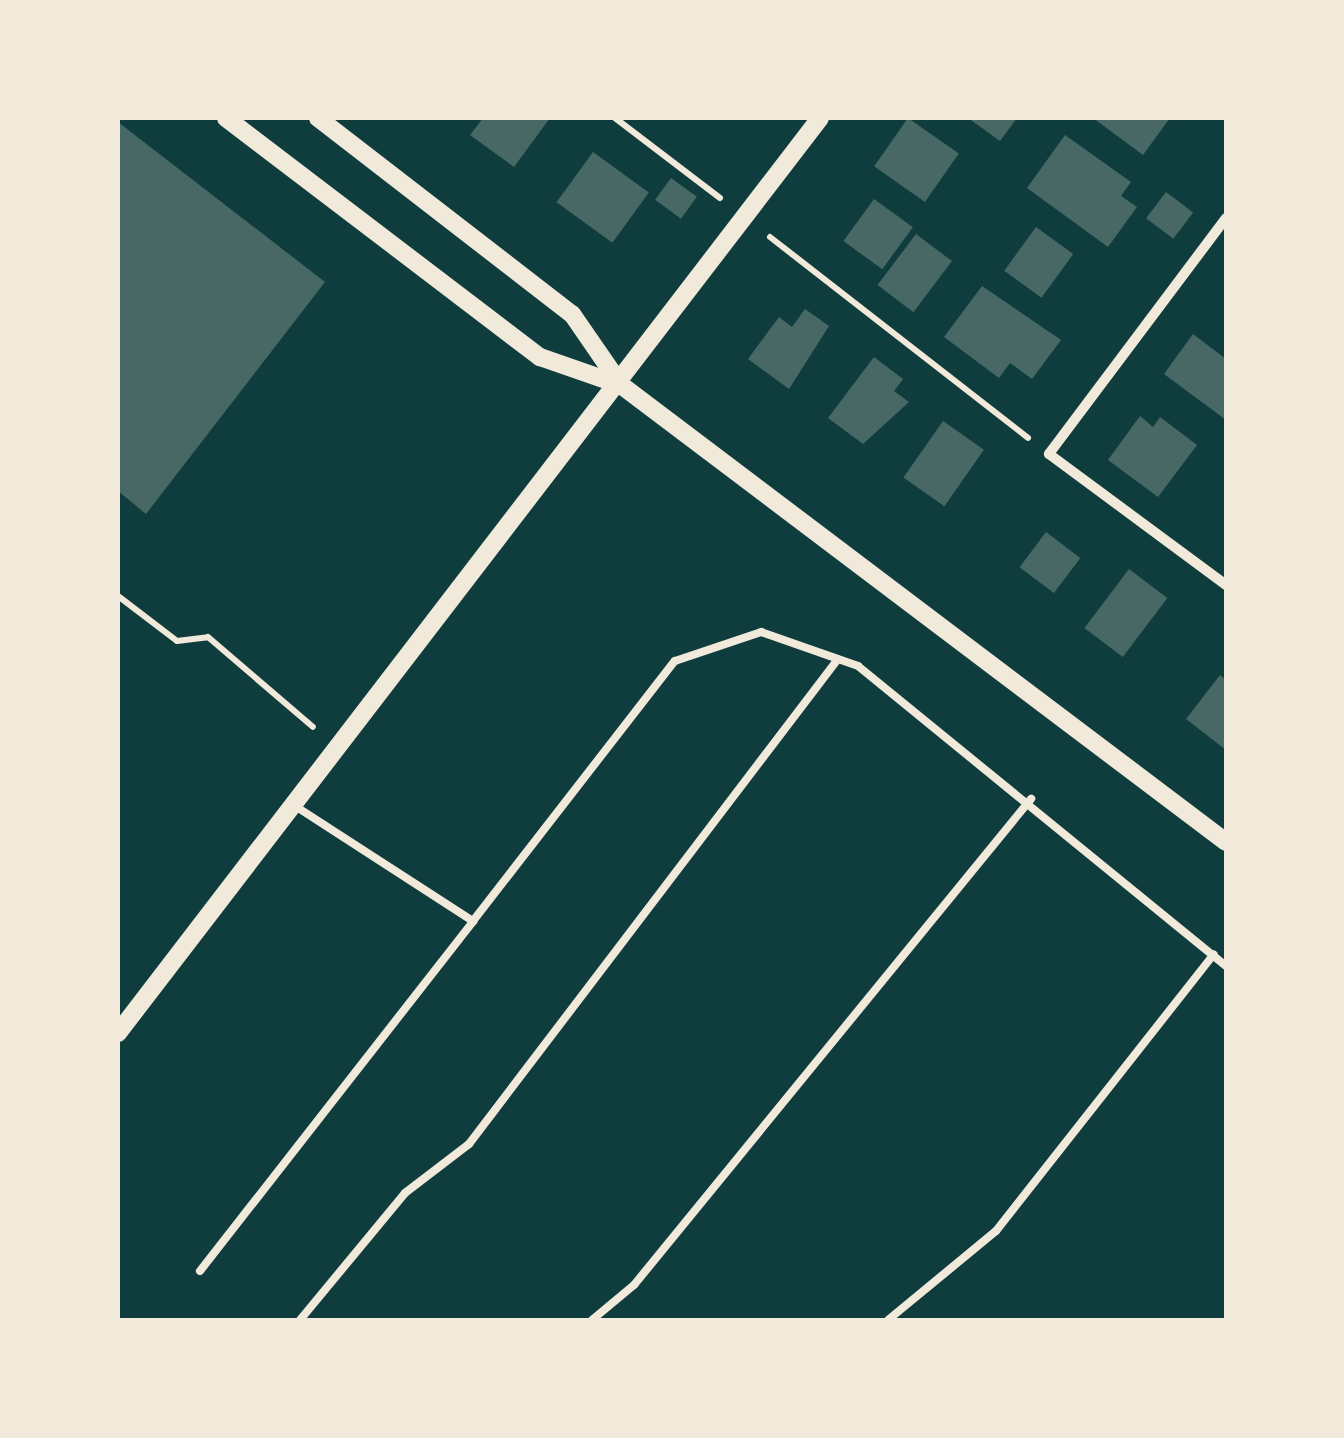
<!DOCTYPE html>
<html>
<head>
<meta charset="utf-8">
<style>
	body { margin:0 }
	#map { position:relative; width:1344px; height:1438px; overflow:hidden; background:#0f3d3e; font-family:Montserrat,sans-serif }
	div>[style] { position:absolute }
	.building>* { inset:0; background:#486865; transform-origin:0 0 }
	.path>* { height:6px; margin:-3px; padding:0 3px; transform-origin:3px; border-radius:3px; background:#f1e9da }
	.service>* { height:8px; margin:-4px; padding:0 4px; transform-origin:4px; border-radius:4px; background:#f1e9da }
	.minor>* { height:10px; margin:-5px; padding:0 5px; transform-origin:5px; border-radius:5px; background:#f1e9da }
	.tertiary>* { height:18px; margin:-9px; padding:0 9px; transform-origin:9px; border-radius:9px; background:#f1e9da }
	span { translate:-50% -50%; white-space:nowrap; text-align:center; line-height:1.15; -webkit-text-stroke:10px #f1e9da; paint-order:stroke }
	.frame { position:absolute; inset:0; border:120px solid #f1e9da; pointer-events:none }
</style>
</head>
<body>
<div id="map">
	<div class="building">
		<i style="clip-path:polygon(483px 118px,550px 118px,514px 167px,470px 135px)"></i>
		<i style="left:908px;top:118px;width:62px;height:59px;rotate:35deg"></i>
		<i style="clip-path:polygon(968px 118px,1017px 118px,1000px 141px)"></i>
		<i style="clip-path:polygon(1093px 118px,1170px 118px,1143px 155px)"></i>
		<i style="clip-path:polygon(118px 122px,325px 282px,146px 514px,118px 491px)"></i>
		<i style="clip-path:polygon(1065px 135px,1131px 182px,1121px 196px,1137px 207px,1108px 247px,1027px 188px)"></i>
		<i style="left:593px;top:152px;width:69px;height:62px;rotate:36deg"></i>
		<i style="left:671px;top:178px;width:32px;height:27px;rotate:36deg"></i>
		<i style="left:1166px;top:192px;width:34px;height:33px;rotate:37deg"></i>
		<i style="left:874px;top:199px;width:48px;height:52px;rotate:36deg"></i>
		<i style="left:1036px;top:227px;width:46px;height:54px;rotate:36deg"></i>
		<i style="left:916px;top:234px;width:45px;height:64px;rotate:37deg"></i>
		<i style="clip-path:polygon(982px 286px,1061px 340px,1032px 379px,1010px 363px,999px 378px,944px 337px)"></i>
		<i style="clip-path:polygon(805px 309px,829px 326px,789px 389px,748px 359px,779px 317px,792px 327px)"></i>
		<i style="clip-path:polygon(1193px 334px,1226px 359px,1226px 420px,1164px 374px)"></i>
		<i style="clip-path:polygon(874px 357px,903px 379px,894px 391px,909px 402px,863px 444px,828px 418px)"></i>
		<i style="clip-path:polygon(1140px 416px,1153px 427px,1160px 417px,1197px 445px,1158px 497px,1108px 460px)"></i>
		<i style="left:943px;top:421px;width:50px;height:69px;rotate:35deg"></i>
		<i style="left:1046px;top:532px;width:43px;height:44px;rotate:37deg"></i>
		<i style="left:1129px;top:569px;width:48px;height:74px;rotate:37deg"></i>
		<i style="clip-path:polygon(1220px 675px,1226px 680px,1226px 750px,1186px 719px)"></i>
	</div>
	<div class="path">
		<i style="left:615px;top:118px;width:132px;rotate:37.3deg"></i>
		<i style="left:770px;top:237px;width:327px;rotate:37.9deg"></i>
		<i style="left:118px;top:596px;width:74px;rotate:37.3deg"></i>
		<i style="left:177px;top:641px;width:31px;rotate:-7deg"></i>
		<i style="left:208px;top:637px;width:138px;rotate:40.6deg"></i>
	</div>
	<div class="service">
		<i style="left:292px;top:804px;width:216px;rotate:32.9deg"></i>
		<i style="left:473px;top:921px;width:329px;rotate:-52.2deg"></i>
		<i style="left:675px;top:661px;width:91px;rotate:-18.6deg"></i>
		<i style="left:761px;top:632px;width:103px;rotate:19.3deg"></i>
		<i style="left:858px;top:666px;width:475px;rotate:39.2deg"></i>
		<i style="left:200px;top:1271px;width:444px;rotate:-52deg"></i>
		<i style="left:300px;top:1320px;width:165px;rotate:-50.4deg"></i>
		<i style="left:405px;top:1193px;width:81px;rotate:-37.4deg"></i>
		<i style="left:469px;top:1144px;width:609px;rotate:-52.74deg"></i>
		<i style="left:592px;top:1320px;width:55px;rotate:-39.8deg"></i>
		<i style="left:634px;top:1285px;width:628px;rotate:-50.76deg"></i>
		<i style="left:888px;top:1320px;width:140px;rotate:-39.5deg"></i>
		<i style="left:996px;top:1231px;width:352px;rotate:-51.8deg"></i>
	</div>
	<div class="minor">
		<i style="left:1226px;top:218px;width:295px;rotate:126.9deg"></i>
		<i style="left:1049px;top:454px;width:220px;rotate:36.5deg"></i>
	</div>
	<div class="tertiary">
		<i style="left:226px;top:118px;width:395px;rotate:37.3deg"></i>
		<i style="left:540px;top:357px;width:86px;rotate:19.1deg"></i>
		<i style="left:621px;top:385px;width:758px;rotate:37.07deg"></i>
		<i style="left:318px;top:118px;width:321px;rotate:37.7deg"></i>
		<i style="left:572px;top:314px;width:86px;rotate:55.4deg"></i>
		<i style="left:118px;top:1033px;width:1153px;rotate:-52.5deg"></i>
	</div>
	<div class="frame"></div>
</div>
</body>
</html>
